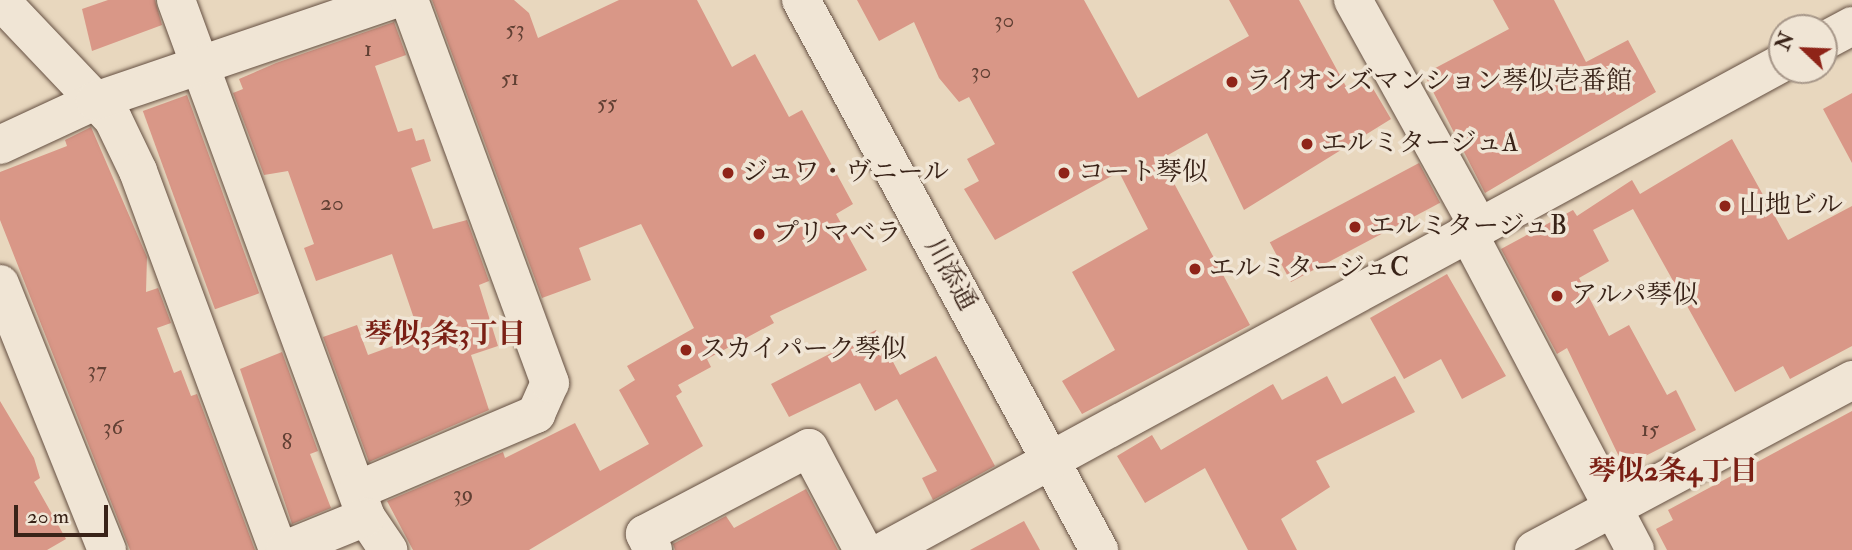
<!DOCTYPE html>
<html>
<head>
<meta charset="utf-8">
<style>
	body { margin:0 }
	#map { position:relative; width:1852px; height:550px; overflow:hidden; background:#e8d7be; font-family:"IM FELL Double Pica","Noto Serif JP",serif }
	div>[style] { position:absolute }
	.building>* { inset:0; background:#d99787; transform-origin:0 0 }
	.roads { filter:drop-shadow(0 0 2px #655042) drop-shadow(0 0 2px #655042) }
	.minor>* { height:38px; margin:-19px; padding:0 19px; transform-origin:19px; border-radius:19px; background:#f0e5d5 }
	.dots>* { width:19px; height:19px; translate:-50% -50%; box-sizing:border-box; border:4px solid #f0e5d5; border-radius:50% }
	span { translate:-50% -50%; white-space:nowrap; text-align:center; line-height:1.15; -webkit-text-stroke:7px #f0e5d5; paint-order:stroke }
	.number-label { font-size:23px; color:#614034 }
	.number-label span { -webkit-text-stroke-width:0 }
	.poi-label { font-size:26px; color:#392318 }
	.left { translate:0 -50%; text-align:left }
	.street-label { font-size:26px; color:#392318 }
	.neighbourhood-label { font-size:28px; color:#7a1f14; font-weight:700 }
	.north { position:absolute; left:1768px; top:14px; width:70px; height:70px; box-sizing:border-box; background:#f0e5d5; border:2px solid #a79789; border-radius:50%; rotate:293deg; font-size:19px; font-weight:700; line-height:28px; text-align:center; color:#392318 }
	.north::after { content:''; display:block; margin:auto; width:24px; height:32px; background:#8f2418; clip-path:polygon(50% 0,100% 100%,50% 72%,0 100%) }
	.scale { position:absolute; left:14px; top:505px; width:94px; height:32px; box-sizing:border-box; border:4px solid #392318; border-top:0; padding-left:9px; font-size:21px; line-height:24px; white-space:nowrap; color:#392318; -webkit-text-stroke:5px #f0e5d5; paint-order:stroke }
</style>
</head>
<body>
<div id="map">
	<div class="building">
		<i style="clip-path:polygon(108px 0,155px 0,162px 25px,92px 51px,82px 9px)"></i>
		<i style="clip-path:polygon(432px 0,514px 0,529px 13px,538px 38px,619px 0,697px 0,732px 67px,755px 54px,789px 117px,802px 110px,853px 204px,836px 214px,867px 270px,770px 316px,774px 323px,707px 359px,711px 367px,678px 385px,682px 392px,676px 396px,703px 446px,529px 550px,413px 550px,387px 501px,503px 452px,505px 458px,575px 423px,600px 471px,649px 444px,619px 390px,635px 380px,627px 366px,694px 328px,641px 224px,579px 248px,591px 280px,542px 298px)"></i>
		<i style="clip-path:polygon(857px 0,1084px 0,1138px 98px,1249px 36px,1229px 0,1299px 0,1349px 92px,1368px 80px,1391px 119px,1244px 210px,1207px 133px,1161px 159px,1250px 325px,1082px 414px,1062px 381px,1115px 350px,1072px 272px,1148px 229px,1119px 172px,995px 240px,964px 189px,979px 181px,967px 159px,995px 144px,969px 97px,959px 102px,939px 78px,914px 22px,879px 41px)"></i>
		<i style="clip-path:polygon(1493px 0,1554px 0,1586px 62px,1628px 40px,1656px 92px,1485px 193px,1424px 74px,1509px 29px)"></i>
		<i style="clip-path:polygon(394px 22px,406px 55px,375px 66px,398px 132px,412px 128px,416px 141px,424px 139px,431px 161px,411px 168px,433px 229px,467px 220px,489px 281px,479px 285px,498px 346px,471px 355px,489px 410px,369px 462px,323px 337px,357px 325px,368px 355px,420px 336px,392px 254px,316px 281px,304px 248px,314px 244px,288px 171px,264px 175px,233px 93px,243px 89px,239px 79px,276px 63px)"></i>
		<i style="clip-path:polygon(1852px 93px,1852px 163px,1823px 109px)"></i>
		<i style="left:187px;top:95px;width:211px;height:47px;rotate:70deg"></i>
		<i style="clip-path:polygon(91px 127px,147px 257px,146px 292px,158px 288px,171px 323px,157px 328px,174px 373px,181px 370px,191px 396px,197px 394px,255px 550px,130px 550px,0 220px,0 172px,67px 146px,65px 140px)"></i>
		<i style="clip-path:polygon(1732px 139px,1788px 240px,1852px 206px,1852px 346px,1790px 379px,1783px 366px,1735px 392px,1633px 209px,1593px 230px,1609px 261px,1579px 278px,1609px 336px,1629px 325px,1667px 395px,1676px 390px,1696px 430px,1624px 467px,1567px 348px,1557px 354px,1501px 249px,1573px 210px,1577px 216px,1632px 180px,1640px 194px)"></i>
		<i style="left:1419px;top:163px;width:45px;height:169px;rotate:62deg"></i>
		<i style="clip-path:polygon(1447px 274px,1506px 376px,1462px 399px,1441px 359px,1404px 379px,1370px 318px)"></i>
		<i style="clip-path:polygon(876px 330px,900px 375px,936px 356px,995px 466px,933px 500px,922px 478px,937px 471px,897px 399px,875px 411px,860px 383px,789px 417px,771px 384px)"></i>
		<i style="clip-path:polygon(282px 352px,318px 451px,310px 454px,331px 508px,292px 524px,240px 369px)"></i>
		<i style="clip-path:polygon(1327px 376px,1342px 404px,1395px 376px,1415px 412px,1316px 461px,1330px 487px,1281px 519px,1297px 550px,1248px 550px,1205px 468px,1145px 503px,1117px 456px,1152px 435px,1161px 450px,1273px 384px,1282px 400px)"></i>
		<i style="clip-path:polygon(0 401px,34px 458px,40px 478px,34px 482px,66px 539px,47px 550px,0 550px)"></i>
		<i style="clip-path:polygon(1852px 411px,1852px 550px,1667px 550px,1656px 529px,1673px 520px,1668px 510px)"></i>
		<i style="clip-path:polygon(806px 489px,838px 550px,675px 550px,673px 544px,726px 516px,734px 528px)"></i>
		<i style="clip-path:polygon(1024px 521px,1040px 550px,970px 550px)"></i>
	</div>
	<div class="roads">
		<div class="minor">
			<i style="left:0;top:0;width:164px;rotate:46.5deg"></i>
			<i style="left:113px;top:119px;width:58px;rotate:64.3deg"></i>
			<i style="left:138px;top:171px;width:404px;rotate:69.7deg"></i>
			<i style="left:176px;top:0;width:551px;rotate:69.82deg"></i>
			<i style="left:366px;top:517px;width:40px;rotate:56deg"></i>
			<i style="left:801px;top:0;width:626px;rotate:61.55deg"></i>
			<i style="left:1353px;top:0;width:260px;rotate:61deg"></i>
			<i style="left:1824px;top:41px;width:32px;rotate:-28deg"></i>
			<i style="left:0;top:145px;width:105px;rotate:-24.9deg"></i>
			<i style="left:95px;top:101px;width:314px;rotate:-18.8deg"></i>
			<i style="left:1468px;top:233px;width:358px;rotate:62.2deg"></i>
			<i style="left:0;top:284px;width:287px;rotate:68.1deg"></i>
			<i style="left:358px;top:490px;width:194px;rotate:-23.1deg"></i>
			<i style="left:536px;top:414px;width:34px;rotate:-66deg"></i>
			<i style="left:550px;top:383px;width:408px;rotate:-110.2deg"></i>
			<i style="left:285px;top:550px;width:87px;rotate:-22.2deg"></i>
			<i style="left:653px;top:550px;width:18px;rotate:-117deg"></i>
			<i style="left:645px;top:534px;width:185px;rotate:-27.7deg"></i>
			<i style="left:809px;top:448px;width:115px;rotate:62.1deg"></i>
			<i style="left:886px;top:550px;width:1020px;rotate:-28.53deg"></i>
			<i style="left:1534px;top:550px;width:361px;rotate:-28.1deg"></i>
		</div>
	</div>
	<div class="dots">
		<i style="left:1232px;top:82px;background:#8f2418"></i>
		<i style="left:1307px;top:144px;background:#8f2418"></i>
		<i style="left:728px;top:173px;background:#8f2418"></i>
		<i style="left:1064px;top:173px;background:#8f2418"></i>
		<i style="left:1725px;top:206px;background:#8f2418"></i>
		<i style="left:1355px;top:227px;background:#8f2418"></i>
		<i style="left:759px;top:234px;background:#8f2418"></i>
		<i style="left:1195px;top:269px;background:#8f2418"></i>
		<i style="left:1557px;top:296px;background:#8f2418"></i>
		<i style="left:686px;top:350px;background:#8f2418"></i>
	</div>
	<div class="number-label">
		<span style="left:1004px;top:20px">30</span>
		<span style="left:515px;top:29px">53</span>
		<span style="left:368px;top:49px">1</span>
		<span style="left:981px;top:71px">30</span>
		<span style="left:510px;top:78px">51</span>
		<span style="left:607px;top:103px">55</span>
		<span style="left:332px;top:203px">20</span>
		<span style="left:97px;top:370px">37</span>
		<span style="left:113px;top:427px">36</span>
		<span style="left:1650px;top:429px">15</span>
		<span style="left:287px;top:442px">8</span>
		<span style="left:463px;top:494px">39</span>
	</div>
	<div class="poi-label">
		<span class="left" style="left:1246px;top:82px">ライオンズマンション琴似壱番館</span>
		<span class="left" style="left:1321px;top:144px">エルミタージュA</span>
		<span class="left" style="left:742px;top:173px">ジュワ・ヴニール</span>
		<span class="left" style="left:1078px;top:173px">コート琴似</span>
		<span class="left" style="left:1739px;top:206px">山地ビル</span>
		<span class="left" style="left:1369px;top:227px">エルミタージュB</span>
		<span class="left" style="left:773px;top:234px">プリマベラ</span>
		<span class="left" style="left:1209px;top:269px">エルミタージュC</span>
		<span class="left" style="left:1571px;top:296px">アルパ琴似</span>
		<span class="left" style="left:700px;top:350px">スカイパーク琴似</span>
	</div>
	<div class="street-label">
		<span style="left:950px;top:275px;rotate:61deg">川添通</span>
	</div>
	<div class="neighbourhood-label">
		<span style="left:445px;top:335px">琴似3条3丁目</span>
		<span style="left:1673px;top:472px">琴似2条4丁目</span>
	</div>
	<div class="north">N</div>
	<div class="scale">20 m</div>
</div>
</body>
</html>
